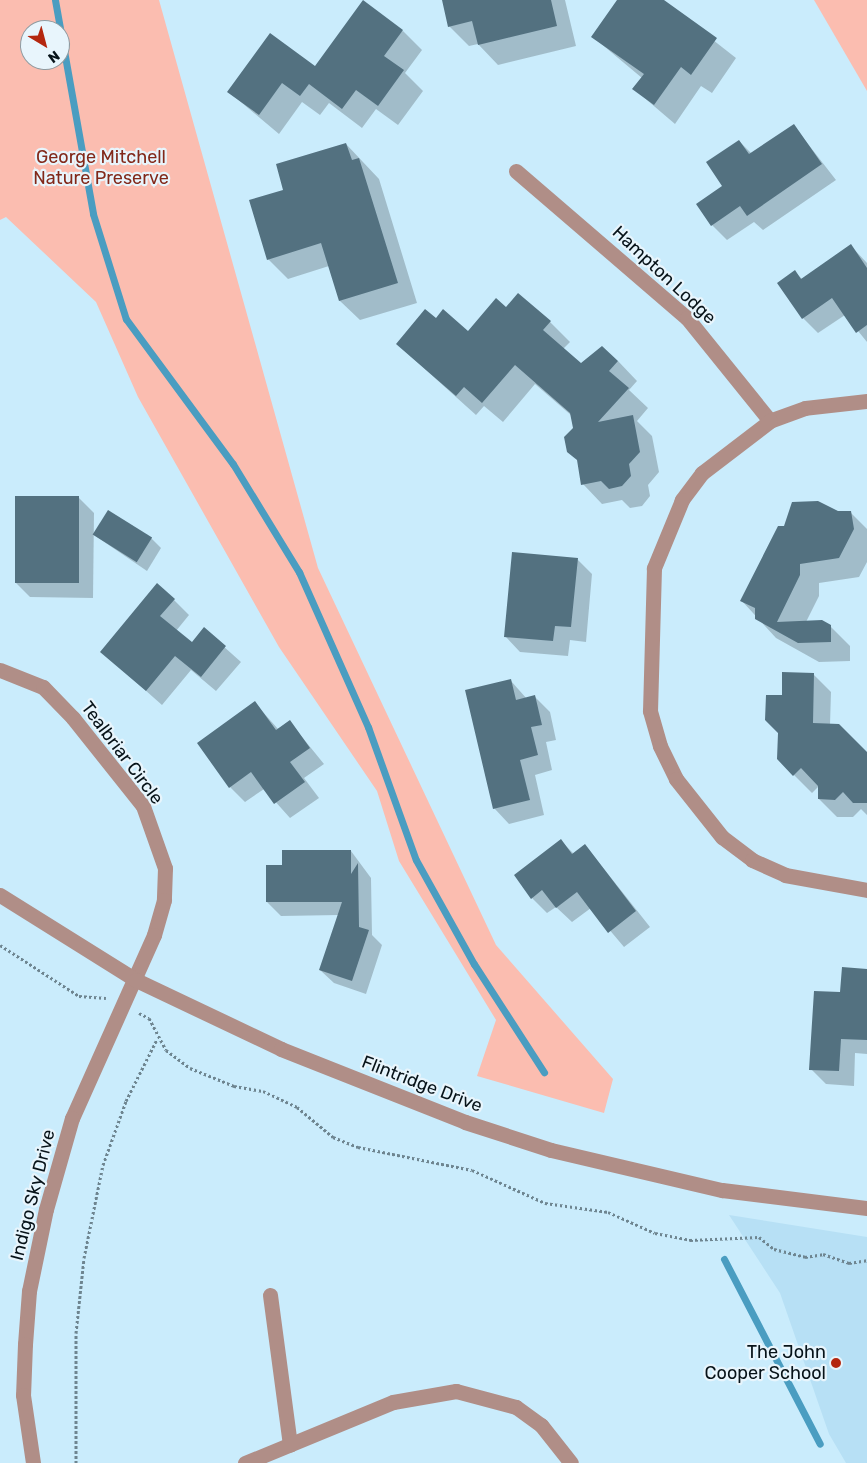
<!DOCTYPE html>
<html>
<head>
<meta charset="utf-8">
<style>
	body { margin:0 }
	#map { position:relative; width:867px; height:1463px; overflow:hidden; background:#caecfc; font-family:Rubik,sans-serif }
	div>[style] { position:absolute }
	.built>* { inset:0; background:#b7e0f5 }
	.green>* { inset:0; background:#fbbdb0 }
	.shadow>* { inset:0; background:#0003 }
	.stream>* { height:7px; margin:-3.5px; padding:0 3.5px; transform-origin:3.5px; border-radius:3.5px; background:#4a9dc1 }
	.building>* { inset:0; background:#537180; transform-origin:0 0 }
	.path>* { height:3px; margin-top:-1.5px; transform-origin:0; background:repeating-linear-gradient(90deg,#6e8590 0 2.5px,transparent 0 5px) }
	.minor>* { height:15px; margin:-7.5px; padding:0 7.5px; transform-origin:7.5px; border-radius:7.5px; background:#b08e87 }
	.dots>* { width:14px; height:14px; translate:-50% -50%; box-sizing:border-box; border:2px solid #e8f5fc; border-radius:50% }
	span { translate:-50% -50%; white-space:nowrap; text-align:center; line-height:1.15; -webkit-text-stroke:4.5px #e8f5fc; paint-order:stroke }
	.park-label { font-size:18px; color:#822819 }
	.street-label { font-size:18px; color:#071319 }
	.poi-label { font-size:18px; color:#071319 }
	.right { translate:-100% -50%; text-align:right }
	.north { position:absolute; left:20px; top:20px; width:50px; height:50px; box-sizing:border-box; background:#e8f5fc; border:1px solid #8e9ba1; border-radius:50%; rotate:143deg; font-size:14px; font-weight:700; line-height:20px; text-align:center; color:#071319 }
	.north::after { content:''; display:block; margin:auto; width:18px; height:22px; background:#b4270f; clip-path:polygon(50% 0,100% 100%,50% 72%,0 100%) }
</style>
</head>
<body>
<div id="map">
	<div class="built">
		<i style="clip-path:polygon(729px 1215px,867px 1237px,867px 1463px,846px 1463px,829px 1434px,780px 1293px)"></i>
	</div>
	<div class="green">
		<i style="clip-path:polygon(evenodd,0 0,159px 0,318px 568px,496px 945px,613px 1079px,604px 1113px,477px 1076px,496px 1020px,399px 861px,377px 791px,279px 647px,138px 397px,96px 302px,6px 217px,0 220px,0 0,30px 30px,60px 30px,60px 60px,30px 60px,30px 30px)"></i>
		<i style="clip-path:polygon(814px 0,867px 0,867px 91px)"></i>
	</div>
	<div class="shadow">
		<i style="clip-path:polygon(443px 0,565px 0,576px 46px,498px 65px,478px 44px,469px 46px,449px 26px)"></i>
		<i style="clip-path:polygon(619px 0,662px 0,736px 58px,712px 93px,701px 86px,675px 124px,634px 89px,642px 78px,593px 37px)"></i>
		<i style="clip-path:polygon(403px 31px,422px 50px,405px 73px,423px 91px,398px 125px,376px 109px,362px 128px,329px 103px,320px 115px,302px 102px,279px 134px,229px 92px,315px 67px)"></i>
		<i style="clip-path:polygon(794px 126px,836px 180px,763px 230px,754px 222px,727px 240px,712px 225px,739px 141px,752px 154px)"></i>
		<i style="clip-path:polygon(346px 144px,379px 179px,417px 303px,360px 320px,340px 301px,329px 266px,288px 279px,268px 259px,285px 190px)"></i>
		<i style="clip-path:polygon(851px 246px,867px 263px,867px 342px,845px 315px,818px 333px,803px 318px,795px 272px,802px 279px)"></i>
		<i style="clip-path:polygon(506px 309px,550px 322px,570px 342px,563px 349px,581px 365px,618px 361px,637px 381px,629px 390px,648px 408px,637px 421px,652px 436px,659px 472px,648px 485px,650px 496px,642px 506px,630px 508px,622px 500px,602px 504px,583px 484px,572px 416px,535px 384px,503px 422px,484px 406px,476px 415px,397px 344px,436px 319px,468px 332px)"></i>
		<i style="clip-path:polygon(78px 497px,94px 513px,93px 598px,30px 597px,15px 582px)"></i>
		<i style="clip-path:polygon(837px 512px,850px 512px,867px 529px,867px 562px,859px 577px,819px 583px,819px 596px,806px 622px,830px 626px,850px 646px,850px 661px,819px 662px,776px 638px,742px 601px,785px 527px)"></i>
		<i style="clip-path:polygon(94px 535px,151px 538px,161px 548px,147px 571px)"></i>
		<i style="clip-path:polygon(577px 559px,592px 574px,586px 642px,570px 640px,568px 656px,520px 652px,505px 636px)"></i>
		<i style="clip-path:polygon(174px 600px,189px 615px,176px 631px,192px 644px,204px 629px,241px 662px,216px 691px,191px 670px,162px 705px,102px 652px)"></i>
		<i style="clip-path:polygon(813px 674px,831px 692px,830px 725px,867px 754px,867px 815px,861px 809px,853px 817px,837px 817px,819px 799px,819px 786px,812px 793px,778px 759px,783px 696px)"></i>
		<i style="clip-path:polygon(511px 681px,527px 699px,535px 697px,550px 712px,556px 740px,546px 742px,552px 770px,535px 775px,544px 815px,509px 824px,494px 808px)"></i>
		<i style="clip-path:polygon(254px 702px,278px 729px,289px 721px,324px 764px,304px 778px,319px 798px,290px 818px,264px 789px,245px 802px,230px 787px)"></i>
		<i style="clip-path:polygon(561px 841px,574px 854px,585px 845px,650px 927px,624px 947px,591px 908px,572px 922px,556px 907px,547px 913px,532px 898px)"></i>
		<i style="clip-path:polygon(351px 851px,371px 878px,372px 935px,382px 945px,366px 994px,334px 983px,320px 970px,339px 915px,281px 916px,267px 902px,283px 866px)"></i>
		<i style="clip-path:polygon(867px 970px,867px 1054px,855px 1053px,854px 1086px,826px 1084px,811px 1069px,842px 994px)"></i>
	</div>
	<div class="stream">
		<i style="left:55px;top:0;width:217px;rotate:79.9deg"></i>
		<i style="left:93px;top:214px;width:110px;rotate:72.6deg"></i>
		<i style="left:126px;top:319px;width:180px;rotate:53.6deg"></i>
		<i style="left:233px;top:464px;width:127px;rotate:58.6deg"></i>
		<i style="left:299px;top:572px;width:170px;rotate:66deg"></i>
		<i style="left:368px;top:727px;width:141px;rotate:70.2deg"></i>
		<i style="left:416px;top:860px;width:119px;rotate:60.9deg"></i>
		<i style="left:474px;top:964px;width:129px;rotate:57.1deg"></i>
		<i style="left:724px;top:1259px;width:208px;rotate:62.6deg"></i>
	</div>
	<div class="building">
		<i style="clip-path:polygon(363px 0,403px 30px,384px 56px,404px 70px,378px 106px,356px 90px,342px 109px,309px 84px,300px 96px,282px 83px,259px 115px,227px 92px,270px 33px,315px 66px)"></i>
		<i style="clip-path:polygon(442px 0,551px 0,557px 26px,478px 45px,472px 21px,448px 27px)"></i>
		<i style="clip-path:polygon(617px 0,664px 0,717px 38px,691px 75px,681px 67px,654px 105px,632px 89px,644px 74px,591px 37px)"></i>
		<i style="clip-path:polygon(794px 124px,822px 164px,747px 216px,740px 206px,711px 226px,696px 204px,722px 186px,706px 162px,739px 140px,749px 154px)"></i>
		<i style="clip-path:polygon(346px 143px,352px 160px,359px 158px,398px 283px,339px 301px,321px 243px,267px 260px,249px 200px,283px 190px,276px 164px)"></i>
		<i style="clip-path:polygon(851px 244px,867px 268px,867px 325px,856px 333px,832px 298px,802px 319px,777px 283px,795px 270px,801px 279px)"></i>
		<i style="clip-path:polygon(518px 293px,551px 321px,543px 330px,581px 363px,602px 346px,618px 361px,609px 371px,629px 388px,598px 422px,633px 415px,640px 452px,629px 464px,631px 476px,622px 486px,609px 489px,601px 481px,581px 485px,577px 460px,567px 452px,564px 437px,573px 428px,570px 413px,515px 365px,482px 403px,464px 387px,456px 396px,396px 344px,425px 309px,436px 318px,443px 309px,468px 331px,496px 298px,506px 307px)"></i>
		<i style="left:15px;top:496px;width:64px;height:87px"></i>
		<i style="clip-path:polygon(818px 501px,838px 511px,851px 511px,854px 529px,839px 558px,800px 564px,800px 575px,777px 622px,822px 620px,831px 625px,831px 642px,798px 643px,755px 619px,755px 608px,740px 601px,778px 526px,784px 526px,792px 502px)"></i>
		<i style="left:108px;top:510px;width:52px;height:29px;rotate:32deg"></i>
		<i style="clip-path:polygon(512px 552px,578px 558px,571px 627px,555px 626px,553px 641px,504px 637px)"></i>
		<i style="clip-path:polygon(157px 583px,175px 599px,160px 616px,192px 642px,204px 627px,226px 646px,201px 677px,175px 656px,146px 691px,100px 652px)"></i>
		<i style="clip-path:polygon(782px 672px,814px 673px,813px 723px,839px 724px,867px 752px,867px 803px,853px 803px,843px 792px,835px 800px,818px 799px,818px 786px,801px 768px,793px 776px,777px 759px,778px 733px,765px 720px,766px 695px,782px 695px)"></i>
		<i style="clip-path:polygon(511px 679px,516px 700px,535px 695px,542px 725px,531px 727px,538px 755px,520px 760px,530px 800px,493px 809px,465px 690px)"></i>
		<i style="clip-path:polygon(255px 701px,276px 730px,290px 720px,310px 748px,290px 762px,305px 782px,274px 804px,251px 772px,229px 788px,197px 743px)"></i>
		<i style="clip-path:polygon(561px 839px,572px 854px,585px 844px,636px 911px,608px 933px,577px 892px,556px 908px,542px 890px,531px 899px,514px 875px)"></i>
		<i style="clip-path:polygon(282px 850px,351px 850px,351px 874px,358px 863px,359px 927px,369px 930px,352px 981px,319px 970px,342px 902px,266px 902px,266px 865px,282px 865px)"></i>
		<i style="clip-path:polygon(842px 967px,867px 969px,867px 1040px,841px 1039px,839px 1071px,809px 1070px,814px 991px,840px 992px)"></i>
	</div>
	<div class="path">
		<i style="left:0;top:945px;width:94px;rotate:32.8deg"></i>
		<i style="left:79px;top:996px;width:27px;rotate:4deg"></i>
		<i style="left:139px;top:1013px;width:11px;rotate:27deg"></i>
		<i style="left:149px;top:1018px;width:36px;rotate:62deg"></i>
		<i style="left:166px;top:1050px;width:30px;rotate:37deg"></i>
		<i style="left:190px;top:1068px;width:48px;rotate:22.2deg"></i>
		<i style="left:234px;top:1086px;width:29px;rotate:10deg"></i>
		<i style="left:263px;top:1091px;width:38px;rotate:25deg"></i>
		<i style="left:297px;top:1107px;width:47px;rotate:39.8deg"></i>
		<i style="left:333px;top:1137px;width:27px;rotate:22deg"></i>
		<i style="left:358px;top:1147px;width:116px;rotate:11.4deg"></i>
		<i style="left:472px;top:1170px;width:80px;rotate:24.3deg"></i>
		<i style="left:545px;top:1203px;width:64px;rotate:8.1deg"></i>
		<i style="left:608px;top:1212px;width:51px;rotate:24.1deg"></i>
		<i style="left:655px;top:1233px;width:36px;rotate:11deg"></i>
		<i style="left:690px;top:1240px;width:69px;rotate:-2.5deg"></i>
		<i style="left:759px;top:1237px;width:19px;rotate:39deg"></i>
		<i style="left:774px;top:1249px;width:32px;rotate:14deg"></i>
		<i style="left:805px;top:1257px;width:18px;rotate:-9deg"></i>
		<i style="left:823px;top:1254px;width:28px;rotate:19deg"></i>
		<i style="left:849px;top:1263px;width:18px;rotate:-9deg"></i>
		<i style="left:76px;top:1463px;width:130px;rotate:-90deg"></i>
		<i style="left:76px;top:1333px;width:75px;rotate:-83.9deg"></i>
		<i style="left:84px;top:1258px;width:95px;rotate:-78.5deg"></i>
		<i style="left:103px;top:1165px;width:68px;rotate:-70.2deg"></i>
		<i style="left:126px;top:1101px;width:69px;rotate:-63.4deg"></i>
	</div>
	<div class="minor">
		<i style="left:516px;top:171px;width:225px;rotate:40.7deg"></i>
		<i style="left:687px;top:318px;width:132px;rotate:51.1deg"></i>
		<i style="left:867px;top:401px;width:62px;rotate:173.6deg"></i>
		<i style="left:805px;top:408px;width:37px;rotate:160deg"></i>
		<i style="left:770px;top:421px;width:86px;rotate:142.6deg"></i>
		<i style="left:702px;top:473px;width:34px;rotate:127deg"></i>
		<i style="left:682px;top:500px;width:74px;rotate:112.4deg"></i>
		<i style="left:654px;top:568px;width:143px;rotate:91.6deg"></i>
		<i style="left:650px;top:711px;width:36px;rotate:74deg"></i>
		<i style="left:660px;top:746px;width:37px;rotate:64deg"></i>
		<i style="left:676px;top:779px;width:74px;rotate:51.6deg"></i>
		<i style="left:722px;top:837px;width:38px;rotate:37deg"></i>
		<i style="left:752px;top:860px;width:36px;rotate:24deg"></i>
		<i style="left:785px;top:875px;width:83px;rotate:10.4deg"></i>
		<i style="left:0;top:670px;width:46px;rotate:21.6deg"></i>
		<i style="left:43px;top:687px;width:43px;rotate:45.9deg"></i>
		<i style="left:73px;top:718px;width:112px;rotate:51.5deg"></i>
		<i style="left:143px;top:806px;width:66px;rotate:70.5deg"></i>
		<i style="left:165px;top:868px;width:32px;rotate:92deg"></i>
		<i style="left:164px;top:900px;width:36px;rotate:106deg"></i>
		<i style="left:154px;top:935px;width:201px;rotate:114.1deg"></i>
		<i style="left:72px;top:1118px;width:95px;rotate:105.9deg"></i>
		<i style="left:46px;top:1209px;width:84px;rotate:101.7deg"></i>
		<i style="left:29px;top:1291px;width:53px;rotate:94.3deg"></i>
		<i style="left:25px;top:1344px;width:51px;rotate:92.2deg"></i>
		<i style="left:23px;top:1395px;width:69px;rotate:81.6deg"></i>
		<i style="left:0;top:895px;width:160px;rotate:32deg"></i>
		<i style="left:136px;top:980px;width:161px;rotate:25.4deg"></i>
		<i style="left:281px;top:1049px;width:198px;rotate:21.6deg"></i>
		<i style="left:465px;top:1122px;width:90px;rotate:18deg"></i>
		<i style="left:551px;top:1150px;width:176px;rotate:13.2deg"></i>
		<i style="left:722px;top:1190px;width:146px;rotate:7.1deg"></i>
		<i style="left:270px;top:1295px;width:151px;rotate:82.4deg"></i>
		<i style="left:245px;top:1463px;width:160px;rotate:-22.4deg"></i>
		<i style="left:393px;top:1402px;width:64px;rotate:-9.9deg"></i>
		<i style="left:456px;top:1391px;width:62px;rotate:14.9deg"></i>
		<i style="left:516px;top:1407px;width:31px;rotate:36deg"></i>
		<i style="left:541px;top:1425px;width:48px;rotate:51.7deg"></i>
	</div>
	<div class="dots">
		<i style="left:836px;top:1363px;background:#b4270f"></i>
	</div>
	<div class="park-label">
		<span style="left:101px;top:168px">George Mitchell<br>Nature Preserve</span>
	</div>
	<div class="street-label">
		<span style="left:664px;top:275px;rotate:43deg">Hampton Lodge</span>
		<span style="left:122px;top:753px;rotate:53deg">Tealbriar Circle</span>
		<span style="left:422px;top:1084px;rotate:21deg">Flintridge Drive</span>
		<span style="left:33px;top:1195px;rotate:-76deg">Indigo Sky Drive</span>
	</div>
	<div class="poi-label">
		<span class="right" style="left:826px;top:1363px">The John<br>Cooper School</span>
	</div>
	<div class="north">N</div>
</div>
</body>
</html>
